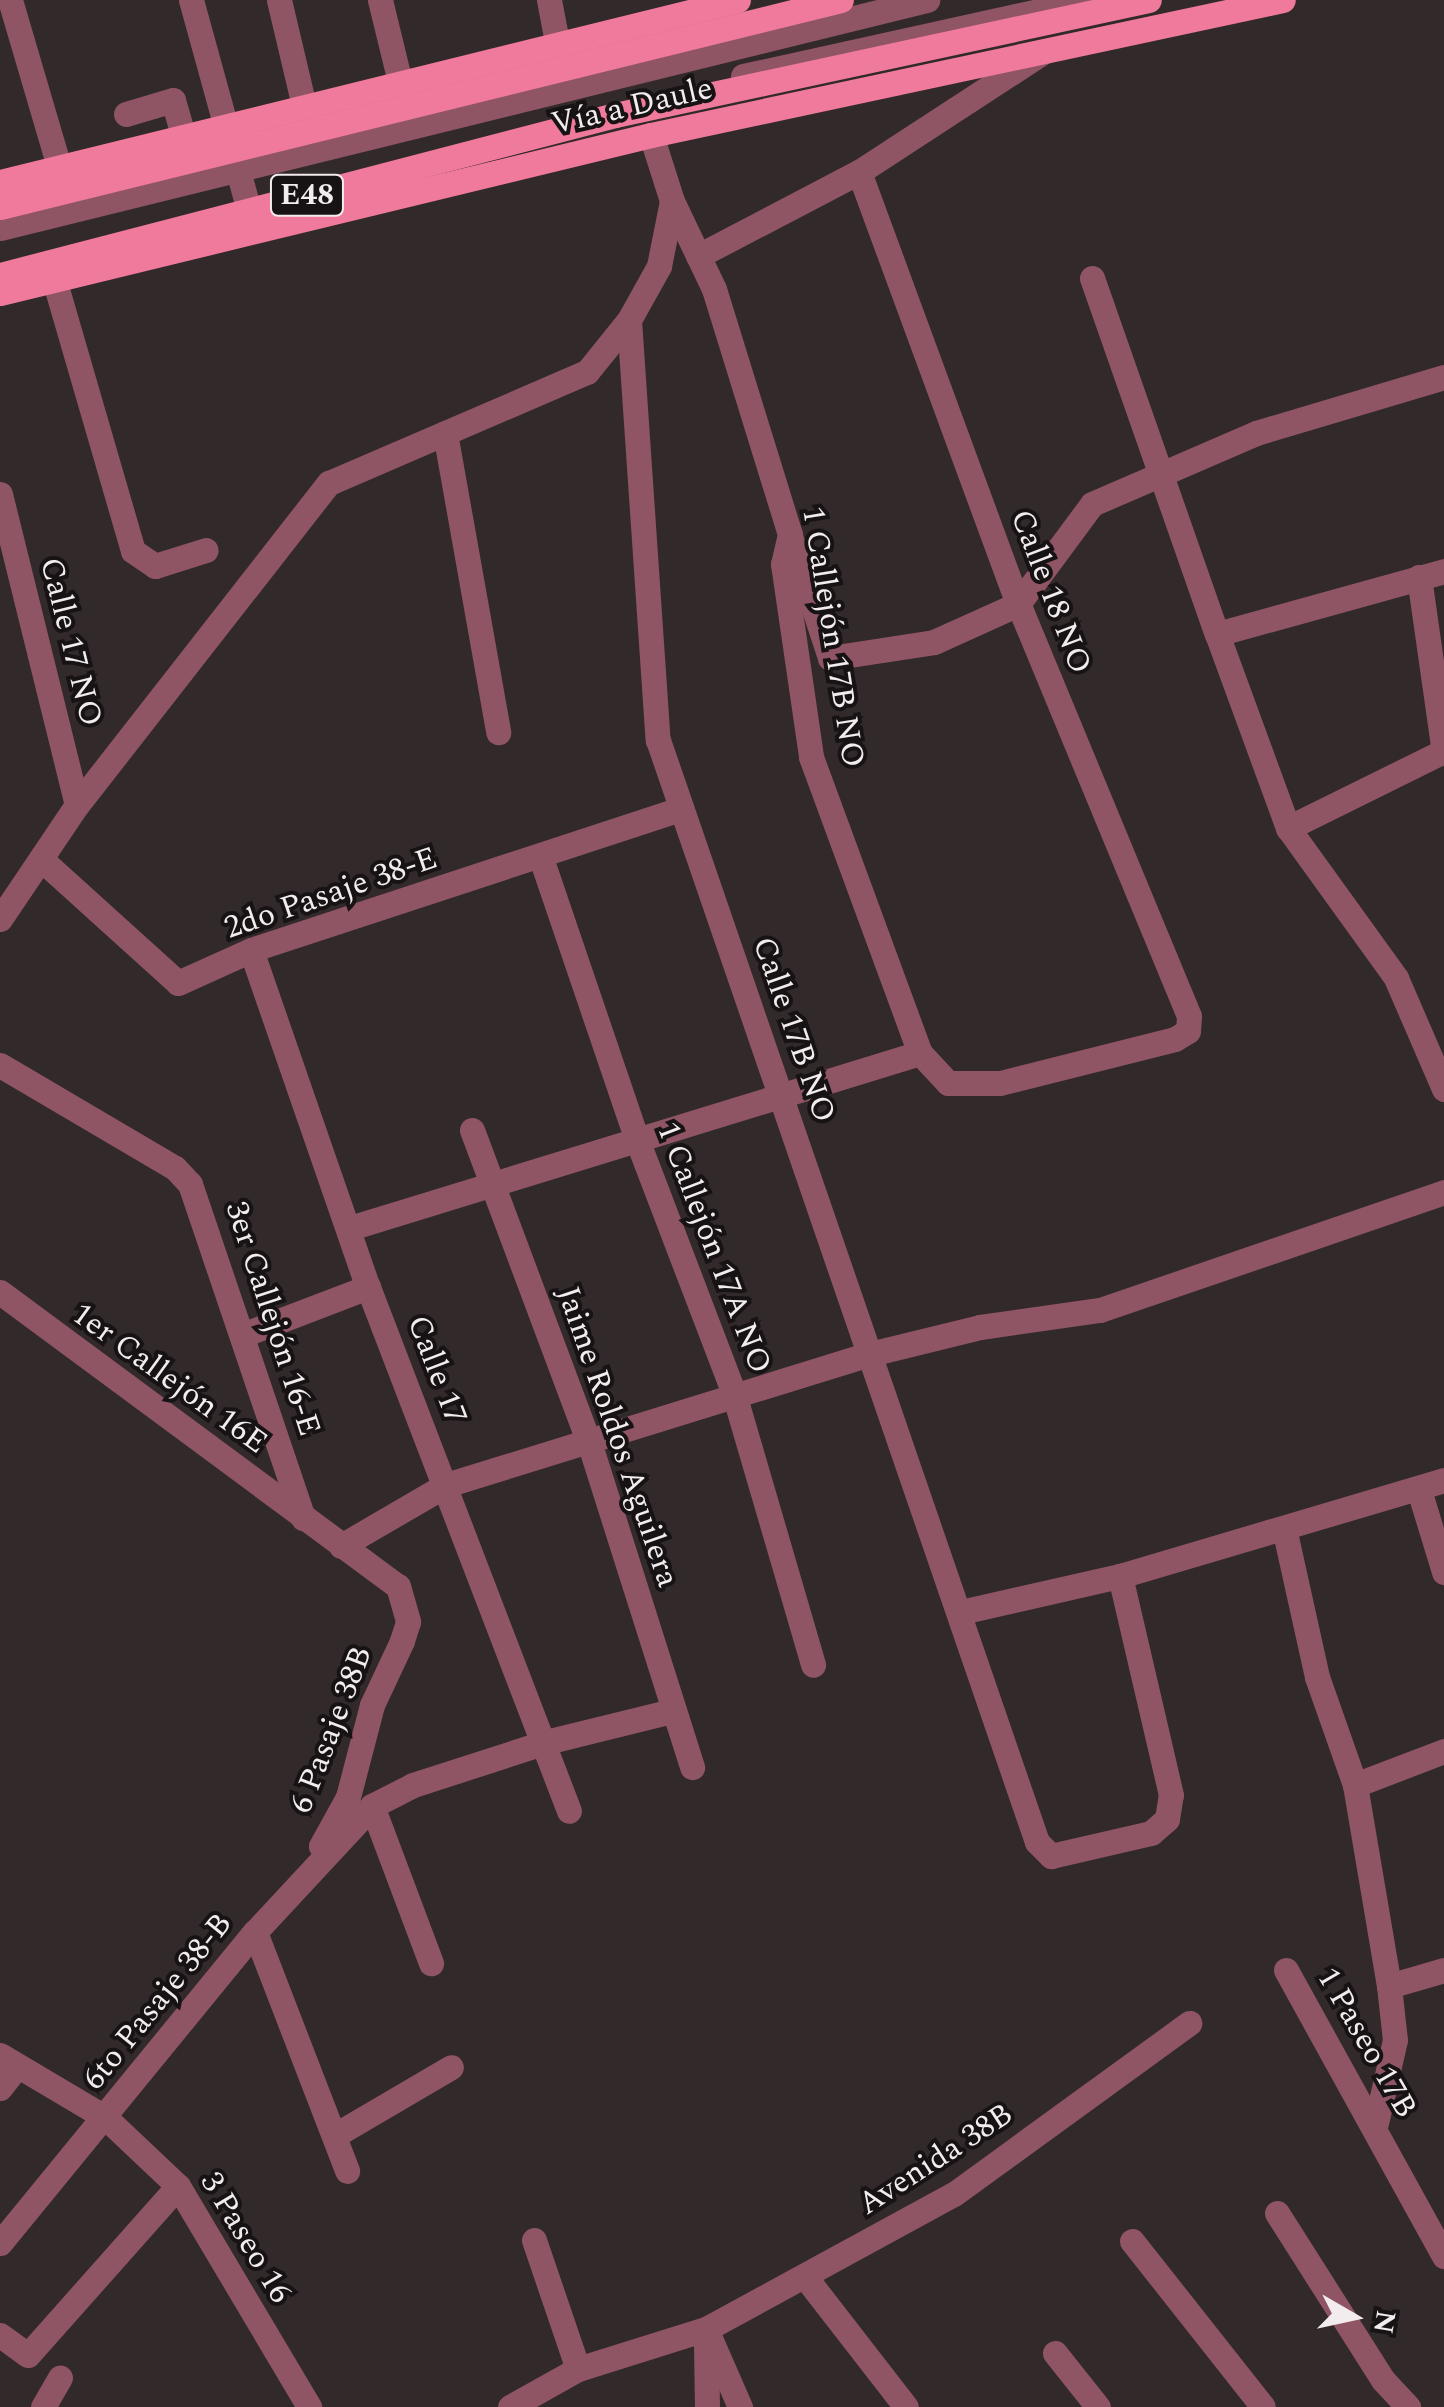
<!DOCTYPE html>
<html>
<head>
<meta charset="utf-8">
<style>
	body { margin:0 }
	#map { position:relative; width:1444px; height:2407px; overflow:hidden; background:#32292b; font-family:Spectral,serif }
	div>[style] { position:absolute }
	.minor>* { height:25px; margin:-12.5px; padding:0 12.5px; transform-origin:12.5px; border-radius:12.5px; background:#8f5564 }
	.major>* { height:25px; margin:-12.5px; padding:0 12.5px; transform-origin:12.5px; border-radius:12.5px; background:#f07a9b }
	span { translate:-50% -50%; white-space:nowrap; text-align:center; line-height:1.15; -webkit-text-stroke:8px #171314; paint-order:stroke }
	.shield-label span { padding:2px 8px; background:#171314; border:2px solid; border-radius:8px; -webkit-text-stroke-width:0 }
	.shield-label { font-size:30px; color:#f2ecee; font-weight:700 }
	.street-label { font-size:32px; color:#f2ecee }
	.north { position:absolute; left:1304px; top:2267px; width:100px; height:100px; -webkit-text-stroke:8px #171314; paint-order:stroke; rotate:99deg; font-size:28px; font-weight:700; line-height:40px; text-align:center; color:#f2ecee }
	.north::after { content:''; display:block; margin:auto; width:35px; height:45px; background:#f2ecee; clip-path:polygon(50% 0,100% 100%,50% 72%,0 100%) }
</style>
</head>
<body>
<div id="map">
	<div class="minor">
		<i style="left:10px;top:0;width:174px;rotate:73.6deg"></i>
		<i style="left:191px;top:0;width:206px;rotate:74.6deg"></i>
		<i style="left:279px;top:0;width:109px;rotate:76.7deg"></i>
		<i style="left:380px;top:0;width:84px;rotate:76.3deg"></i>
		<i style="left:549px;top:0;width:43px;rotate:79.2deg"></i>
		<i style="left:743px;top:76px;width:355px;rotate:-12.4deg"></i>
		<i style="left:126px;top:114px;width:49px;rotate:-16.6deg"></i>
		<i style="left:173px;top:100px;width:37px;rotate:74deg"></i>
		<i style="left:651px;top:135px;width:69px;rotate:72.3deg"></i>
		<i style="left:672px;top:201px;width:98px;rotate:64.5deg"></i>
		<i style="left:714px;top:289px;width:257px;rotate:72.8deg"></i>
		<i style="left:790px;top:534px;width:31px;rotate:103deg"></i>
		<i style="left:783px;top:564px;width:195px;rotate:81.7deg"></i>
		<i style="left:811px;top:757px;width:315px;rotate:69.8deg"></i>
		<i style="left:920px;top:1053px;width:41px;rotate:47deg"></i>
		<i style="left:948px;top:1083px;width:52px"></i>
		<i style="left:1000px;top:1083px;width:180px;rotate:-14.1deg"></i>
		<i style="left:1175px;top:1039px;width:15px;rotate:-32deg"></i>
		<i style="left:1188px;top:1031px;width:15px;rotate:-86deg"></i>
		<i style="left:1189px;top:1016px;width:446px;rotate:-112.5deg"></i>
		<i style="left:1018px;top:604px;width:460px;rotate:-110.2deg"></i>
		<i style="left:0;top:228px;width:955px;rotate:-13.82deg"></i>
		<i style="left:698px;top:256px;width:182px;rotate:-27.6deg"></i>
		<i style="left:859px;top:172px;width:220px;rotate:-33.1deg"></i>
		<i style="left:1092px;top:278px;width:377px;rotate:70.7deg"></i>
		<i style="left:1217px;top:634px;width:236px;rotate:-15.5deg"></i>
		<i style="left:54px;top:279px;width:283px;rotate:73.8deg"></i>
		<i style="left:133px;top:551px;width:27px;rotate:34deg"></i>
		<i style="left:155px;top:566px;width:53px;rotate:-17.4deg"></i>
		<i style="left:629px;top:320px;width:421px;rotate:86.1deg"></i>
		<i style="left:658px;top:740px;width:1165px;rotate:71.02deg"></i>
		<i style="left:1037px;top:1842px;width:20px;rotate:45deg"></i>
		<i style="left:1051px;top:1856px;width:103px;rotate:-13deg"></i>
		<i style="left:1151px;top:1833px;width:21px;rotate:-41deg"></i>
		<i style="left:1167px;top:1819px;width:24px;rotate:-81deg"></i>
		<i style="left:1171px;top:1795px;width:225px;rotate:-103.1deg"></i>
		<i style="left:445px;top:433px;width:304px;rotate:79.9deg"></i>
		<i style="left:0;top:494px;width:320px;rotate:76.1deg"></i>
		<i style="left:790px;top:536px;width:128px;rotate:71.8deg"></i>
		<i style="left:830px;top:658px;width:105px;rotate:-8.7deg"></i>
		<i style="left:934px;top:642px;width:92px;rotate:-24.3deg"></i>
		<i style="left:1018px;top:604px;width:124px;rotate:-53.5deg"></i>
		<i style="left:1092px;top:504px;width:179px;rotate:-23.4deg"></i>
		<i style="left:1256px;top:433px;width:196px;rotate:-16.6deg"></i>
		<i style="left:1419px;top:577px;width:178px;rotate:81.9deg"></i>
		<i style="left:1217px;top:634px;width:207px;rotate:69.9deg"></i>
		<i style="left:1288px;top:828px;width:185px;rotate:54.2deg"></i>
		<i style="left:1396px;top:978px;width:121px;rotate:66.6deg"></i>
		<i style="left:1288px;top:828px;width:174px;rotate:-26.3deg"></i>
		<i style="left:541px;top:858px;width:295px;rotate:71.2deg"></i>
		<i style="left:636px;top:1137px;width:275px;rotate:69.1deg"></i>
		<i style="left:734px;top:1394px;width:282px;rotate:73.7deg"></i>
		<i style="left:42px;top:860px;width:183px;rotate:42.1deg"></i>
		<i style="left:178px;top:983px;width:80px;rotate:-24.3deg"></i>
		<i style="left:251px;top:950px;width:453px;rotate:-18.2deg"></i>
		<i style="left:0;top:919px;width:138px;rotate:-56deg"></i>
		<i style="left:77px;top:805px;width:409px;rotate:-52deg"></i>
		<i style="left:329px;top:483px;width:281px;rotate:-23.3deg"></i>
		<i style="left:587px;top:372px;width:67px;rotate:-51.1deg"></i>
		<i style="left:629px;top:320px;width:62px;rotate:-60.9deg"></i>
		<i style="left:659px;top:266px;width:66px;rotate:-78.7deg"></i>
		<i style="left:251px;top:950px;width:357px;rotate:70.9deg"></i>
		<i style="left:368px;top:1287px;width:561px;rotate:69.01deg"></i>
		<i style="left:0;top:1065px;width:203px;rotate:30.5deg"></i>
		<i style="left:175px;top:1168px;width:22px;rotate:47deg"></i>
		<i style="left:190px;top:1184px;width:353px;rotate:71.3deg"></i>
		<i style="left:472px;top:1130px;width:336px;rotate:69.5deg"></i>
		<i style="left:590px;top:1445px;width:338px;rotate:72.4deg"></i>
		<i style="left:350px;top:1228px;width:596px;rotate:-17.07deg"></i>
		<i style="left:0;top:1292px;width:495px;rotate:36.5deg"></i>
		<i style="left:398px;top:1586px;width:37px;rotate:74deg"></i>
		<i style="left:408px;top:1622px;width:20px;rotate:108deg"></i>
		<i style="left:402px;top:1641px;width:71px;rotate:115.1deg"></i>
		<i style="left:372px;top:1705px;width:95px;rotate:104.6deg"></i>
		<i style="left:348px;top:1797px;width:56px;rotate:118.9deg"></i>
		<i style="left:245px;top:1334px;width:132px;rotate:-20.9deg"></i>
		<i style="left:1419px;top:1490px;width:86px;rotate:73deg"></i>
		<i style="left:1284px;top:1528px;width:153px;rotate:77.5deg"></i>
		<i style="left:1317px;top:1677px;width:114px;rotate:70.6deg"></i>
		<i style="left:1355px;top:1785px;width:204px;rotate:80.4deg"></i>
		<i style="left:1389px;top:1986px;width:54px;rotate:83.7deg"></i>
		<i style="left:1395px;top:2040px;width:85px;rotate:102.9deg"></i>
		<i style="left:341px;top:1546px;width:121px;rotate:-30.2deg"></i>
		<i style="left:446px;top:1485px;width:444px;rotate:-17.2deg"></i>
		<i style="left:870px;top:1354px;width:113px;rotate:-13.8deg"></i>
		<i style="left:980px;top:1327px;width:121px;rotate:-8.1deg"></i>
		<i style="left:1100px;top:1310px;width:364px;rotate:-18.9deg"></i>
		<i style="left:961px;top:1612px;width:163px;rotate:-12.8deg"></i>
		<i style="left:1120px;top:1576px;width:338px;rotate:-16.5deg"></i>
		<i style="left:1355px;top:1785px;width:95px;rotate:-20.9deg"></i>
		<i style="left:372px;top:1806px;width:168px;rotate:69.4deg"></i>
		<i style="left:255px;top:1932px;width:256px;rotate:68.9deg"></i>
		<i style="left:1286px;top:1970px;width:327px;rotate:61.1deg"></i>
		<i style="left:1389px;top:1986px;width:57px;rotate:-16.2deg"></i>
		<i style="left:0;top:2055px;width:123px;rotate:30.7deg"></i>
		<i style="left:106px;top:2118px;width:99px;rotate:43.4deg"></i>
		<i style="left:178px;top:2186px;width:257px;rotate:59.3deg"></i>
		<i style="left:0;top:2088px;width:28px;rotate:-52deg"></i>
		<i style="left:337px;top:2134px;width:132px;rotate:-30.4deg"></i>
		<i style="left:1277px;top:2213px;width:198px;rotate:57.6deg"></i>
		<i style="left:1383px;top:2380px;width:37px;rotate:47deg"></i>
		<i style="left:534px;top:2240px;width:136px;rotate:71.2deg"></i>
		<i style="left:1132px;top:2241px;width:211px;rotate:51.7deg"></i>
		<i style="left:0;top:2243px;width:402px;rotate:-50.7deg"></i>
		<i style="left:255px;top:1932px;width:172px;rotate:-47.1deg"></i>
		<i style="left:372px;top:1806px;width:46px;rotate:-27.1deg"></i>
		<i style="left:413px;top:1785px;width:140px;rotate:-17.9deg"></i>
		<i style="left:546px;top:1742px;width:129px;rotate:-13.9deg"></i>
		<i style="left:806px;top:2278px;width:163px;rotate:52.2deg"></i>
		<i style="left:706px;top:2329px;width:85px;rotate:66.4deg"></i>
		<i style="left:0;top:2335px;width:34px;rotate:36deg"></i>
		<i style="left:28px;top:2355px;width:226px;rotate:-48.4deg"></i>
		<i style="left:706px;top:2344px;width:63px;rotate:89.1deg"></i>
		<i style="left:1055px;top:2353px;width:69px;rotate:51.5deg"></i>
		<i style="left:43px;top:2407px;width:34px;rotate:-60deg"></i>
		<i style="left:510px;top:2407px;width:78px;rotate:-29.2deg"></i>
		<i style="left:578px;top:2369px;width:134px;rotate:-17.4deg"></i>
		<i style="left:706px;top:2329px;width:282px;rotate:-28.6deg"></i>
		<i style="left:954px;top:2194px;width:291px;rotate:-36deg"></i>
	</div>
	<div class="major">
		<i style="left:0;top:182px;width:760px;rotate:-13.85deg"></i>
		<i style="left:0;top:207px;width:866px;rotate:-13.83deg"></i>
		<i style="left:0;top:275px;width:635px;rotate:-14.58deg"></i>
		<i style="left:615px;top:115px;width:546px;rotate:-12.15deg"></i>
		<i style="left:0;top:293px;width:670px;rotate:-13.64deg"></i>
		<i style="left:651px;top:135px;width:646px;rotate:-12.06deg"></i>
	</div>
	<div class="shield-label">
		<span style="left:307px;top:195px">E48</span>
	</div>
	<div class="street-label">
		<span style="left:632px;top:107px;rotate:-13deg">Vía a Daule</span>
		<span style="left:1050px;top:592px;rotate:69deg">Calle 18 NO</span>
		<span style="left:832px;top:637px;rotate:81deg">1 Callejón 17B NO</span>
		<span style="left:70px;top:642px;rotate:76deg">Calle 17 NO</span>
		<span style="left:331px;top:894px;rotate:-19deg">2do Pasaje 38-E</span>
		<span style="left:793px;top:1030px;rotate:71deg">Calle 17B NO</span>
		<span style="left:713px;top:1248px;rotate:69deg">1 Callejón 17A NO</span>
		<span style="left:272px;top:1319px;rotate:72deg">3er Callejón 16-E</span>
		<span style="left:436px;top:1370px;rotate:69deg">Calle 17</span>
		<span style="left:169px;top:1379px;rotate:36deg">1er Callejón 16E</span>
		<span style="left:617px;top:1437px;rotate:71deg">Jaime Roldos Aguilera</span>
		<span style="left:332px;top:1730px;rotate:-69deg">6 Pasaje 38B</span>
		<span style="left:158px;top:2002px;rotate:-51deg">6to Pasaje 38-B</span>
		<span style="left:1366px;top:2043px;rotate:60deg">1 Paseo 17B</span>
		<span style="left:936px;top:2160px;rotate:-33deg">Avenida 38B</span>
		<span style="left:245px;top:2238px;rotate:59deg">3 Paseo 16</span>
	</div>
	<div class="north">N</div>
</div>
</body>
</html>
